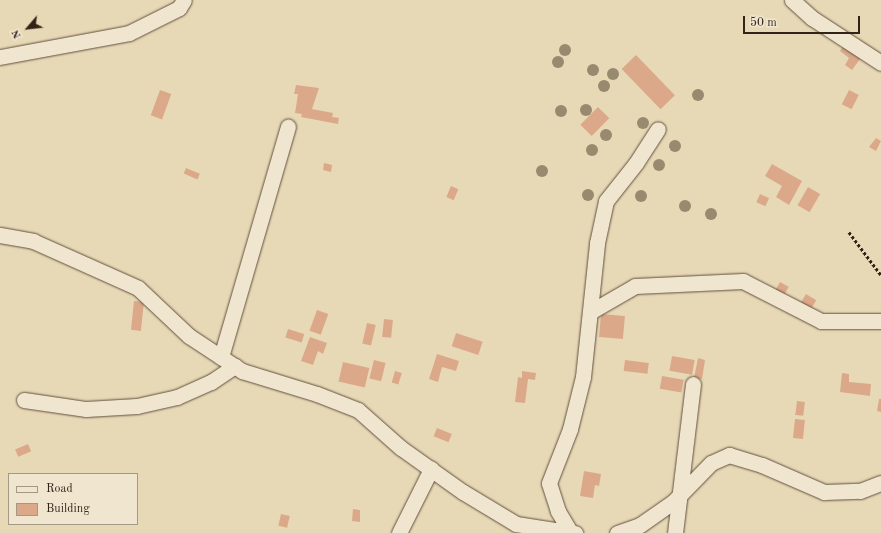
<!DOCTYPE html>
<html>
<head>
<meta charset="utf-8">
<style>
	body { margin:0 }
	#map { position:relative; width:881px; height:533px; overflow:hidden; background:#e8d9b6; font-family:"Old Standard TT",serif }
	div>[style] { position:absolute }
	.building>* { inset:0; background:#dba98a; transform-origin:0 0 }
	.path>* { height:2.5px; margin-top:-1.25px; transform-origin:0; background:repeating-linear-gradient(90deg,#322217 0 3px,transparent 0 5px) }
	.roads { filter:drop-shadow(0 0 1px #60503f) drop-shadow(0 0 1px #60503f) }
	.minor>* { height:15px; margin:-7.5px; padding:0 7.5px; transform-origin:7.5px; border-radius:7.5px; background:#f0e6d0 }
	.trees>* { width:12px; height:12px; margin:-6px; border-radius:50%; background:#978a6e }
	span { translate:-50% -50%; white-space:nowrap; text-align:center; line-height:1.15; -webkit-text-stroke:4px #f0e6d0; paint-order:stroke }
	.legend { position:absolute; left:8px; top:473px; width:130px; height:52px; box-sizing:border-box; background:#f0e6d0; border:1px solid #a49886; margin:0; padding:5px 7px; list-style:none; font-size:12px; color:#322217 }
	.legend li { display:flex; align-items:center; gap:8px; height:20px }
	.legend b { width:20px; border:1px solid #a49886 }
	.north { position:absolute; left:8px; top:8px; width:40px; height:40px; -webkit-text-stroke:3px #f0e6d0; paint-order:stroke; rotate:242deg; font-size:11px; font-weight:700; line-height:16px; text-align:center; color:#322217 }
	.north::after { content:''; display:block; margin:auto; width:14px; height:18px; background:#322217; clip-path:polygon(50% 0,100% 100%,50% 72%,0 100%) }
	.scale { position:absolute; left:743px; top:16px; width:117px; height:18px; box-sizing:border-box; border:2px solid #322217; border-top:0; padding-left:5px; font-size:12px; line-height:14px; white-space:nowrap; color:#322217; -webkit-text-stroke:3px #f0e6d0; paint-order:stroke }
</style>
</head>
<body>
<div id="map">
	<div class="building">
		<i style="clip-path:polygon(845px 43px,863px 55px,852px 70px,845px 65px,849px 58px,840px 51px)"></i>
		<i style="left:636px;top:55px;width:56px;height:20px;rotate:46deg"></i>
		<i style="clip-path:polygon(296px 85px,319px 88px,312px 109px,333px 113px,332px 117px,339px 118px,338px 124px,301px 117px,302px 114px,295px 113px,298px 94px,294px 94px)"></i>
		<i style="left:160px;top:90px;width:12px;height:27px;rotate:20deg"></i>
		<i style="left:849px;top:90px;width:11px;height:16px;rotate:27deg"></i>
		<i style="left:598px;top:107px;width:16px;height:25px;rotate:45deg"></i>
		<i style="clip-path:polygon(876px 138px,881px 141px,876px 151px,869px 147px)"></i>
		<i style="clip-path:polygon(324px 163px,332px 165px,331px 172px,323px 170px)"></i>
		<i style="clip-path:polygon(772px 164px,802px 181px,789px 205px,776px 197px,782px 186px,765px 176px)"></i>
		<i style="left:186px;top:168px;width:15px;height:6px;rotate:23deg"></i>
		<i style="left:451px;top:186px;width:8px;height:12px;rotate:23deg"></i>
		<i style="left:808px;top:187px;width:14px;height:21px;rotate:30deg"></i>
		<i style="left:760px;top:194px;width:10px;height:9px;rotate:24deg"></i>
		<i style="left:780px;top:282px;width:10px;height:9px;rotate:29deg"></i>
		<i style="left:806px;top:294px;width:12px;height:10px;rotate:31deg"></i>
		<i style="left:134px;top:301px;width:10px;height:29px;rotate:6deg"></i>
		<i style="left:317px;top:310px;width:12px;height:22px;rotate:20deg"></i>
		<i style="left:601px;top:314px;width:24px;height:23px;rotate:5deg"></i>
		<i style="left:384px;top:319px;width:9px;height:18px;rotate:6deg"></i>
		<i style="left:367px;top:323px;width:9px;height:21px;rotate:13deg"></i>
		<i style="left:288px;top:329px;width:17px;height:9px;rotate:17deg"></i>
		<i style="left:456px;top:333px;width:28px;height:14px;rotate:18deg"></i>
		<i style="clip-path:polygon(310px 337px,327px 343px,323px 354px,318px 351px,313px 365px,301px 361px)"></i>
		<i style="clip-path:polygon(437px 354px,459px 361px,456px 371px,442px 367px,438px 382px,429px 379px)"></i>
		<i style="left:672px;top:356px;width:23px;height:15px;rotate:10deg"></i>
		<i style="clip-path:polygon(698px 358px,705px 360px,702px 379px,694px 378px)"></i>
		<i style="left:374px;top:360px;width:12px;height:19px;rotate:14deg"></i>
		<i style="left:625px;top:360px;width:24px;height:11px;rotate:7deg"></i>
		<i style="left:343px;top:362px;width:27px;height:20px;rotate:13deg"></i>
		<i style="left:395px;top:371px;width:7px;height:12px;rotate:16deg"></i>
		<i style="clip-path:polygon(522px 371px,536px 373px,535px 380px,528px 379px,525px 403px,515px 402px,518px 377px,522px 378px)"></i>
		<i style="clip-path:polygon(842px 373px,849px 374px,849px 382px,871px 384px,870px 396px,840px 392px)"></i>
		<i style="left:662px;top:376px;width:22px;height:13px;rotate:10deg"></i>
		<i style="clip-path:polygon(879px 399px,881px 399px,881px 412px,877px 411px)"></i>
		<i style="left:797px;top:401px;width:8px;height:14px;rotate:7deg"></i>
		<i style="left:795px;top:419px;width:10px;height:19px;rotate:6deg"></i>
		<i style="left:437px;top:428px;width:16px;height:9px;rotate:22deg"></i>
		<i style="left:28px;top:444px;width:8px;height:14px;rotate:67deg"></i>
		<i style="clip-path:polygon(584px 471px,601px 474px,599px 486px,595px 485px,593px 498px,580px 496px)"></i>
		<i style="clip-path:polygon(353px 509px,360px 510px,360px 522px,352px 521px)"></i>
		<i style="left:281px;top:514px;width:9px;height:12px;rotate:13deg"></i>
	</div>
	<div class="path">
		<i style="left:849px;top:232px;width:54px;rotate:53.3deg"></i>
	</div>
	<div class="roads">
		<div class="minor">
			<i style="left:792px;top:0;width:27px;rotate:42deg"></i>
			<i style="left:812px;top:18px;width:82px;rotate:33.1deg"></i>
			<i style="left:0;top:57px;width:131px;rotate:-10.5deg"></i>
			<i style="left:129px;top:33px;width:56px;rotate:-26.6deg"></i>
			<i style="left:179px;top:8px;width:9px;rotate:-58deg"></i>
			<i style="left:0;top:235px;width:34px;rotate:10deg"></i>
			<i style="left:33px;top:241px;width:115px;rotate:24.1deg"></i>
			<i style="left:138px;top:288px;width:70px;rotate:43.3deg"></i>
			<i style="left:189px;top:336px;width:64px;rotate:33.4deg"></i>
			<i style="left:242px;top:371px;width:78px;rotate:17deg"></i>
			<i style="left:317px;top:394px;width:44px;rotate:21.3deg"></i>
			<i style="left:358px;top:410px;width:57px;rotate:41.5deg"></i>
			<i style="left:401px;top:448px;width:76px;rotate:35.4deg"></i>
			<i style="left:463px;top:492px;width:62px;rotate:31.1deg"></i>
			<i style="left:516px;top:524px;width:60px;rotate:8.7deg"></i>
			<i style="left:590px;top:312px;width:52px;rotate:-30deg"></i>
			<i style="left:635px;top:286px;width:108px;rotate:-2.7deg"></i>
			<i style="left:743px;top:281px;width:88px;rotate:27.1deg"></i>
			<i style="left:821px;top:321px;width:60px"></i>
			<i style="left:221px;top:357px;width:240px;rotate:-73.8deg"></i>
			<i style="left:24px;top:400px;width:63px;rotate:8.3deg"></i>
			<i style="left:86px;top:409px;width:51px;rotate:-3.4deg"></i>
			<i style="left:137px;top:406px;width:41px;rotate:-12.7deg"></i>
			<i style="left:177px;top:397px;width:37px;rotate:-24deg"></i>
			<i style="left:211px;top:382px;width:29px;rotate:-34deg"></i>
			<i style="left:399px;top:533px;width:72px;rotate:-63.4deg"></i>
			<i style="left:571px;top:533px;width:26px;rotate:-121deg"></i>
			<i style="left:558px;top:511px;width:29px;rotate:-108deg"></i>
			<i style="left:549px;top:483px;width:58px;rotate:-68.7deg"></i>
			<i style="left:570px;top:429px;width:54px;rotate:-76deg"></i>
			<i style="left:583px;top:377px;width:135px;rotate:-84deg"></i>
			<i style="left:597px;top:243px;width:43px;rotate:-77.9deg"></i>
			<i style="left:606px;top:201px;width:48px;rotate:-51.7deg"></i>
			<i style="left:636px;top:163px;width:40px;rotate:-57.1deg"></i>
			<i style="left:617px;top:533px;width:24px;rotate:-19deg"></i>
			<i style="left:640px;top:525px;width:39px;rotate:-35deg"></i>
			<i style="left:672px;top:503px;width:56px;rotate:-45.7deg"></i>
			<i style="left:711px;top:463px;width:20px;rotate:-24deg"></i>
			<i style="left:729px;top:455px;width:34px;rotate:17deg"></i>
			<i style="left:762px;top:465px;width:68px;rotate:23.5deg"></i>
			<i style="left:824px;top:492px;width:36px;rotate:-2deg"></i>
			<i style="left:860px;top:491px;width:22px;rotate:-21deg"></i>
			<i style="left:675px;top:533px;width:150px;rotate:-83.1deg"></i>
		</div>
	</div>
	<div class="trees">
		<i style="left:565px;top:50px"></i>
		<i style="left:558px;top:62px"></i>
		<i style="left:593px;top:70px"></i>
		<i style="left:613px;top:74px"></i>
		<i style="left:604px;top:86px"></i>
		<i style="left:698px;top:95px"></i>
		<i style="left:586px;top:110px"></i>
		<i style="left:561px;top:111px"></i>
		<i style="left:643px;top:123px"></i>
		<i style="left:606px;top:135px"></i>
		<i style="left:675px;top:146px"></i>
		<i style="left:592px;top:150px"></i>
		<i style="left:659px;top:165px"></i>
		<i style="left:542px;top:171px"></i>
		<i style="left:588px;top:195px"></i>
		<i style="left:641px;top:196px"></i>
		<i style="left:685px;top:206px"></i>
		<i style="left:711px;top:214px"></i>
	</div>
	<ul class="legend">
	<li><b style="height:5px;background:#f0e6d0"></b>Road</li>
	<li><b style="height:11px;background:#dba98a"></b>Building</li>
	</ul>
	<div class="north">N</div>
	<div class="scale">50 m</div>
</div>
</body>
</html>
